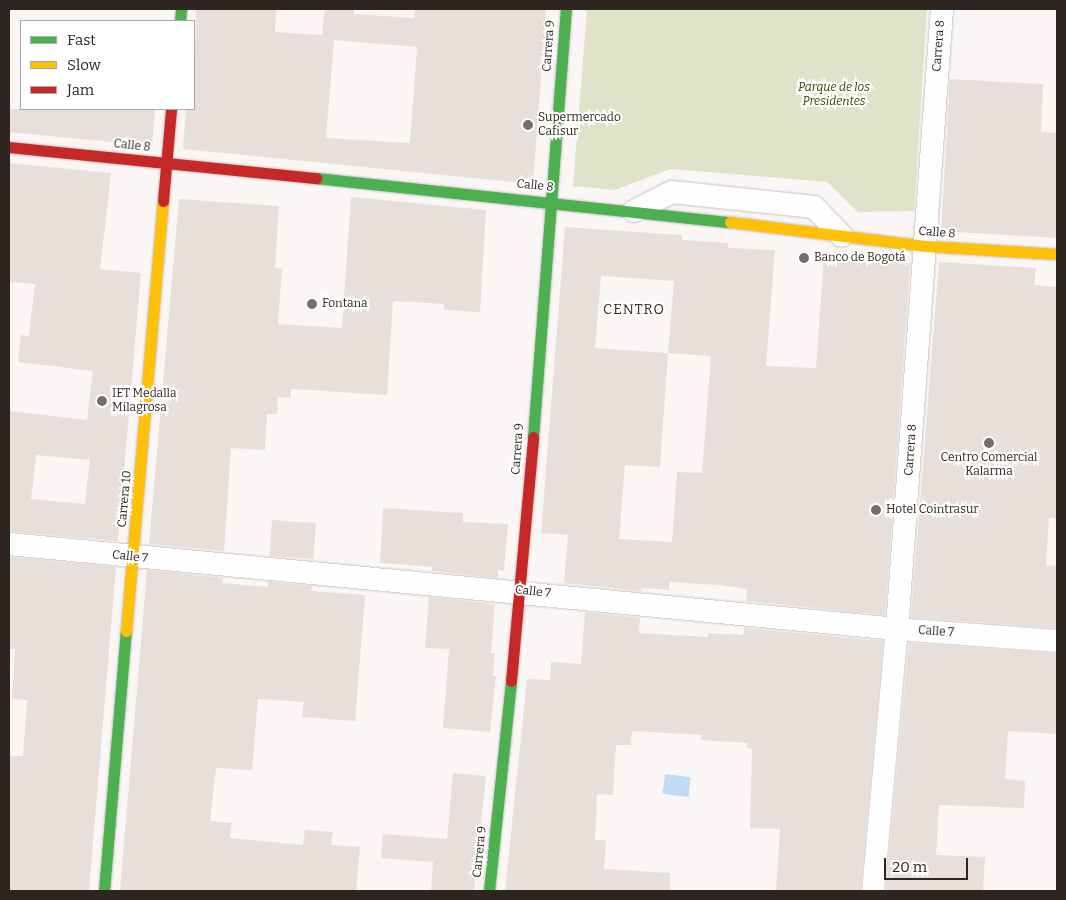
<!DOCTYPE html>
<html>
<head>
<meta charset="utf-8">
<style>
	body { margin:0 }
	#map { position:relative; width:1066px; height:900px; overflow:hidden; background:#f9f6f5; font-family:Bitter,serif }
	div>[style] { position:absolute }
	.green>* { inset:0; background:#e0e3ca }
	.water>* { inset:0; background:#c1dbf5; transform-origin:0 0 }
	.building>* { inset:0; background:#e8dfda; transform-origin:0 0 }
	.roads { filter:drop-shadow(0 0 1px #c9c2bf) drop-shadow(0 0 1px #c9c2bf) }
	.street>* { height:22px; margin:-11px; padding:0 11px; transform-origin:11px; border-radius:11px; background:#fefefe }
	.fast>* { height:11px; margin:-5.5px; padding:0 5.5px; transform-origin:5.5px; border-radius:5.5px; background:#4caf50 }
	.slow>* { height:11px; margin:-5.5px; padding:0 5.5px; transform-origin:5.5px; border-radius:5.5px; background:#ffc107 }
	.jam>* { height:11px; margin:-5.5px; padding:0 5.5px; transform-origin:5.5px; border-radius:5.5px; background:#c62828 }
	.dots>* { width:14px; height:14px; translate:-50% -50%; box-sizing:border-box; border:2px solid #fff; border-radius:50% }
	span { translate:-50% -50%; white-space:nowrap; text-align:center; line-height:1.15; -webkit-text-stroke:4px #fff; paint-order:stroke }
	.street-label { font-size:12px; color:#2f2520 }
	.park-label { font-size:12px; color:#3a4004; font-style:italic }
	.poi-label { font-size:12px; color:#2f2520 }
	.left { translate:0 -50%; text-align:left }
	.neighbourhood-label { font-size:14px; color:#3e291f; letter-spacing:1px }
	.frame { position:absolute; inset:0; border:10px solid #2f2520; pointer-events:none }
	.legend { position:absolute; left:20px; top:20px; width:175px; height:90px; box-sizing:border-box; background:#fff; border:1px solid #aca8a6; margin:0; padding:6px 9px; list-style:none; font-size:15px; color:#2f2520 }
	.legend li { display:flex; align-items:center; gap:10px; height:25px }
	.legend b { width:25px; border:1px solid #aca8a6 }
	.scale { position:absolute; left:884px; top:858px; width:84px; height:22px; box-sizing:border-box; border:2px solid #2f2520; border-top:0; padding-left:6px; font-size:15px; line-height:18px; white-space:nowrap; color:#2f2520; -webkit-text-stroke:4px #fff; paint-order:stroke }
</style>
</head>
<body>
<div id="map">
	<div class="green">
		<i style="clip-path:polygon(587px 9px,927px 9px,914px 211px,858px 212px,827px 182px,670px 169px,615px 190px,573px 186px)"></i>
	</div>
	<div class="water">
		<i style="left:665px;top:774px;width:26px;height:20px;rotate:7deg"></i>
	</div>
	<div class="building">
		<i style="clip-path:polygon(evenodd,196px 9px,276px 9px,275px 32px,322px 35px,325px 9px,354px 9px,354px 14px,414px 18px,415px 9px,546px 9px,533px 184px,183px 149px,186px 109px,194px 109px,196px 9px,334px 40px,417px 47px,410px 143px,326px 138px,334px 40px)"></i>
		<i style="clip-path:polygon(950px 79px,1043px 84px,1041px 132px,1057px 133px,1057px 238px,941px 231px)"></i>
		<i style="clip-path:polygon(9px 109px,155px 109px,152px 146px,9px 132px)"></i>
		<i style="clip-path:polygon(evenodd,9px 163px,111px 173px,100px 269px,141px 273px,118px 541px,9px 531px,9px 411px,87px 420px,93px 371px,18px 362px,21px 335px,29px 336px,35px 284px,9px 282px,9px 163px,36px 455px,90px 460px,85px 504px,31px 499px,36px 455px)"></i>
		<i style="clip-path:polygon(351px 197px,486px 210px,480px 312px,444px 310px,444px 304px,393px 301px,387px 395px,291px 389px,291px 398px,278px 397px,277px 414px,267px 414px,265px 450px,231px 448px,224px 551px,149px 544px,179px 199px,279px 206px,275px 268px,282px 269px,278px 324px,342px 328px)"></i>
		<i style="clip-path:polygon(evenodd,565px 227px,682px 235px,682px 240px,728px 243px,728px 248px,775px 250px,766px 366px,816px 368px,824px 257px,910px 263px,885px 615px,746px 601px,747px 589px,720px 585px,669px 582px,669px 590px,642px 588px,641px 591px,564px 583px,568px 535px,541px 533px,565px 227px,601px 276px,674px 281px,668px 353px,595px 348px,601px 276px,565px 227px,668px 353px,711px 356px,702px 473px,677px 472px,672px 542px,619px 539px,625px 465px,660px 467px,668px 353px)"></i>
		<i style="clip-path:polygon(939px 262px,1036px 268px,1034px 285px,1057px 287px,1057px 519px,1049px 518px,1046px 565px,1057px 566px,1057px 628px,911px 617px)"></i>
		<i style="clip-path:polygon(383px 508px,463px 513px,463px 522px,508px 524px,504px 571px,498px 570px,498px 578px,432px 571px,432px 567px,380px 563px)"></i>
		<i style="left:272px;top:520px;width:44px;height:36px;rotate:4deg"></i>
		<i style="clip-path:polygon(9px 557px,116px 567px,89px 891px,9px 891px,9px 756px,23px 756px,27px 700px,12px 699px,15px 649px,9px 649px)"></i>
		<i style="clip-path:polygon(147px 570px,223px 578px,222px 583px,268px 587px,268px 582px,312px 586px,311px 591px,365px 595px,355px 721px,302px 717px,304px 702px,258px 699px,252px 770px,216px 768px,210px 821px,232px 823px,230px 838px,303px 845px,305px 830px,333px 832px,331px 845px,360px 847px,356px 891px,120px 891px)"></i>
		<i style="clip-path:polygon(429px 597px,495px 604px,491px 653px,495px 653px,493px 676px,496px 676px,490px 732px,443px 728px,449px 649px,425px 648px)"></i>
		<i style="clip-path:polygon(585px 612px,640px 618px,639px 633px,708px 637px,708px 633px,743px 635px,744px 628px,883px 641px,860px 891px,776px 891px,780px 829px,750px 828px,752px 749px,747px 748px,747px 743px,701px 740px,702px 735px,632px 731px,631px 745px,616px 745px,613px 795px,597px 794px,595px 840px,606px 840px,604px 869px,670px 873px,670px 891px,505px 891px,527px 679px,550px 680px,551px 662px,581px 664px)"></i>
		<i style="clip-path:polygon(909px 643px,1057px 654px,1057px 734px,1008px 731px,1005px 779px,1025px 781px,1024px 808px,939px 805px,936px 855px,985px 857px,983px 891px,886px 891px)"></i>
		<i style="clip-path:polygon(453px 773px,486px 776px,474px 891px,431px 891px,433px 862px,381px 858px,383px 834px,447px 839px)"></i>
	</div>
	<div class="roads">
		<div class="street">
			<i style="left:634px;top:211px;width:42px;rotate:-26.6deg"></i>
			<i style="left:672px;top:192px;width:143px;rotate:6deg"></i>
			<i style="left:814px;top:207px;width:40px;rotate:46deg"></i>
			<i style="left:9px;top:544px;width:892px;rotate:5.47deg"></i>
			<i style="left:897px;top:629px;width:160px;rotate:4.3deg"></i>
			<i style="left:873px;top:891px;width:263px;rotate:-84.8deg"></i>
			<i style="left:897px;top:629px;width:622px;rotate:-85.85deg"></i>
		</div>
		<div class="fast">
			<i style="left:180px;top:21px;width:12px;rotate:-85deg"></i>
			<i style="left:316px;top:178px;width:416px;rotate:6.1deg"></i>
			<i style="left:533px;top:437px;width:429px;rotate:-85.6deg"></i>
			<i style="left:104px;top:891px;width:261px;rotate:-85.2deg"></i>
			<i style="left:489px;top:891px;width:211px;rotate:-84deg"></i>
		</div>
		<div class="slow">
			<i style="left:730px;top:222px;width:197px;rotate:7deg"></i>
			<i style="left:926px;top:246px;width:131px;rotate:3.5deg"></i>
			<i style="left:126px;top:631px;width:432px;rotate:-85.1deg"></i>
		</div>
		<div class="jam">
			<i style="left:9px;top:147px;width:309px;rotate:5.8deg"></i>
			<i style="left:163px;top:201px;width:92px;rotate:-85deg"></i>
			<i style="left:511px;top:681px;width:245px;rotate:-84.8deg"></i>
		</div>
	</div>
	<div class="dots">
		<i style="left:528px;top:125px;background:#766e6b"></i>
		<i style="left:804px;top:258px;background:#766e6b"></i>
		<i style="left:312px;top:304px;background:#766e6b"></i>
		<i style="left:102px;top:401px;background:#766e6b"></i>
		<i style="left:989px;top:443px;background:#766e6b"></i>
		<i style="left:876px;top:510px;background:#766e6b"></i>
	</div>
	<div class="street-label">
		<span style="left:549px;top:46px;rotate:-86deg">Carrera 9</span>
		<span style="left:939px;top:46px;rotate:-86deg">Carrera 8</span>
		<span style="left:132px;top:146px;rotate:6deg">Calle 8</span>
		<span style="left:535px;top:186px;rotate:6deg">Calle 8</span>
		<span style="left:937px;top:233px;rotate:4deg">Calle 8</span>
		<span style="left:518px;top:449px;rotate:-86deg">Carrera 9</span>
		<span style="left:911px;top:450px;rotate:-86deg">Carrera 8</span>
		<span style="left:125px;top:499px;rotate:-85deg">Carrera 10</span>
		<span style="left:130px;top:557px;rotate:6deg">Calle 7</span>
		<span style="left:533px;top:592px;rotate:6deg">Calle 7</span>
		<span style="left:936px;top:632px;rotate:4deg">Calle 7</span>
		<span style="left:480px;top:852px;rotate:-84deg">Carrera 9</span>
	</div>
	<div class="park-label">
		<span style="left:834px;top:95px">Parque de los<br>Presidentes</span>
	</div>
	<div class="poi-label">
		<span class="left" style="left:538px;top:125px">Supermercado<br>Cafisur</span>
		<span class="left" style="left:814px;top:258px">Banco de Bogotá</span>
		<span class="left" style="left:322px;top:304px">Fontana</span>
		<span class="left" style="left:112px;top:401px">IET Medalla<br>Milagrosa</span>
		<span style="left:989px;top:465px">Centro Comercial<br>Kalarma</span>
		<span class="left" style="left:886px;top:510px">Hotel Cointrasur</span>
	</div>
	<div class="neighbourhood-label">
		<span style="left:634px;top:310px">CENTRO</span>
	</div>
	<div class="frame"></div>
	<ul class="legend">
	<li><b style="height:6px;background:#4caf50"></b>Fast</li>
	<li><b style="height:6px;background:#ffc107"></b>Slow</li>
	<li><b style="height:6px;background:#c62828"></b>Jam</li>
	</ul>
	<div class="scale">20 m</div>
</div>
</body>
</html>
